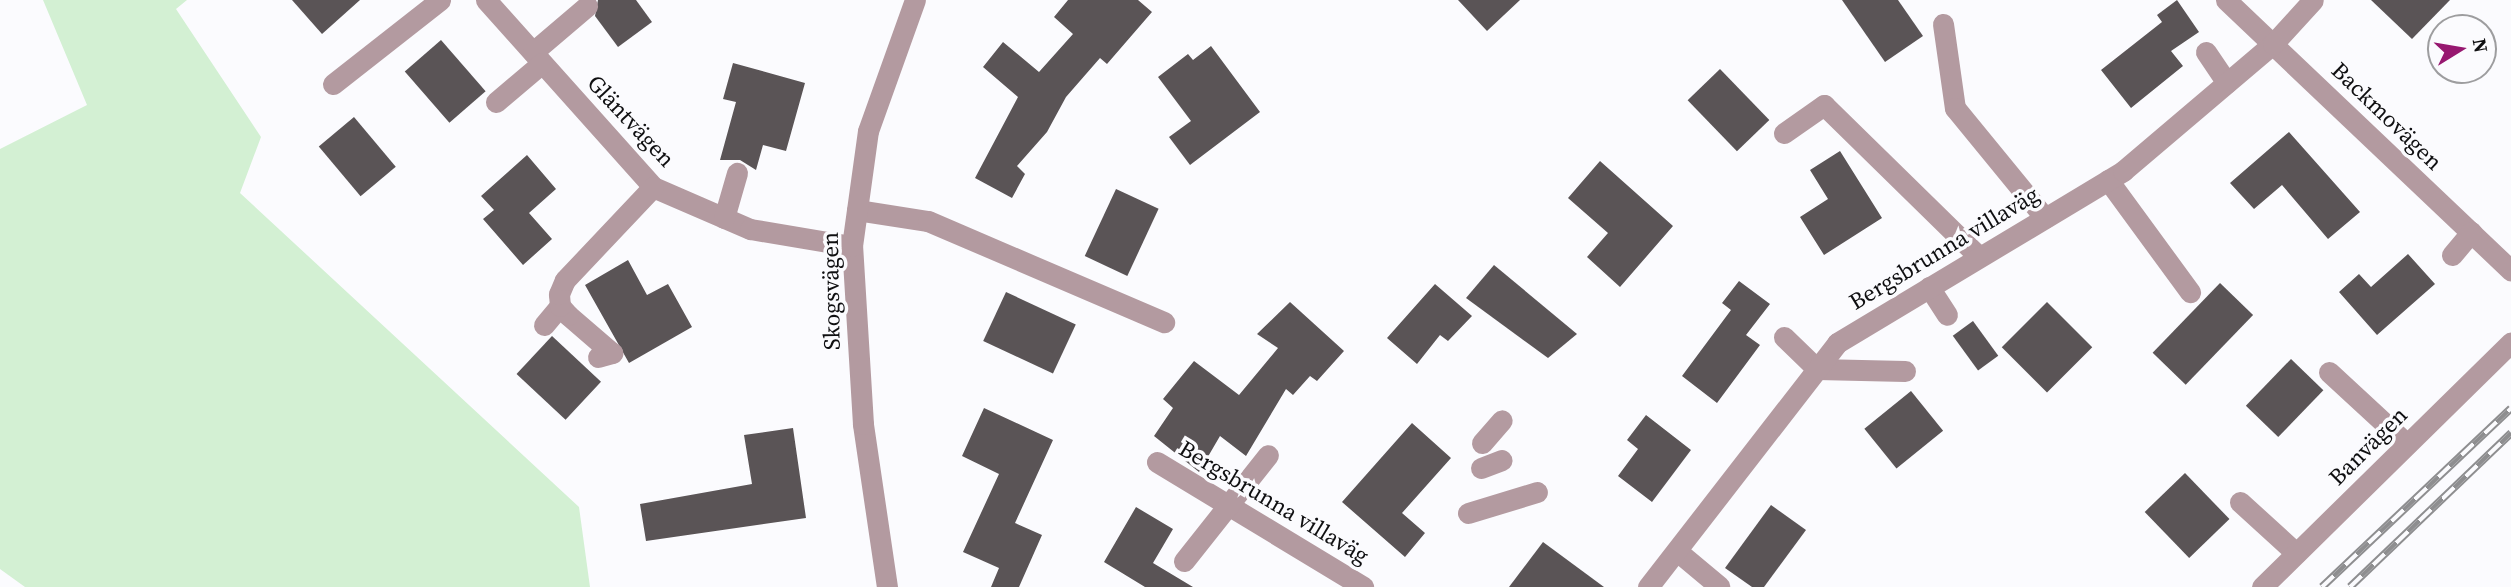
<!DOCTYPE html>
<html>
<head>
<meta charset="utf-8">
<style>
	body { margin:0 }
	#map { position:relative; width:2511px; height:587px; overflow:hidden; background:#fbfbfe; font-family:"Source Serif 4",serif }
	div>[style] { position:absolute }
	.green>* { inset:0; background:#d3f0d3 }
	.building>* { inset:0; background:#5a5456; transform-origin:0 0 }
	.minor>* { height:21px; margin:-10.5px; padding:0 10.5px; transform-origin:10.5px; border-radius:10.5px; background:#b39aa0 }
	.rail>* { height:8px; margin-top:-4px; transform-origin:0; background:repeating-linear-gradient(90deg,#fbfbfe 0 16px,#8e8e90 0 32px); box-sizing:border-box; border-block:2px solid #8e8e90 }
	span { translate:-50% -50%; white-space:nowrap; text-align:center; line-height:1.15; -webkit-text-stroke:7px #fbfbfe; paint-order:stroke }
	.street-label { font-size:23px; color:#0f0f11 }
	.north { position:absolute; left:2427px; top:14px; width:70px; height:70px; box-sizing:border-box; background:#fbfbfe; border:2px solid #9d9d9f; border-radius:50%; rotate:79deg; font-size:19px; font-weight:700; line-height:28px; text-align:center; color:#0f0f11 }
	.north::after { content:''; display:block; margin:auto; width:24px; height:32px; background:#971870; clip-path:polygon(50% 0,100% 100%,50% 72%,0 100%) }
</style>
</head>
<body>
<div id="map">
	<div class="green">
		<i style="clip-path:polygon(43px 0,187px 0,176px 9px,261px 137px,240px 193px,579px 507px,590px 587px,25px 587px,0 569px,0 149px,87px 105px)"></i>
	</div>
	<div class="building">
		<i style="clip-path:polygon(292px 0,360px 0,322px 34px)"></i>
		<i style="clip-path:polygon(598px 0,636px 0,652px 22px,618px 47px,595px 16px)"></i>
		<i style="clip-path:polygon(1068px 0,1138px 0,1152px 12px,1107px 64px,1100px 58px,1066px 97px,1047px 132px,1017px 166px,1025px 174px,1012px 198px,975px 178px,1018px 97px,983px 67px,1003px 42px,1039px 72px,1073px 34px,1054px 17px)"></i>
		<i style="clip-path:polygon(1458px 0,1520px 0,1487px 31px)"></i>
		<i style="clip-path:polygon(1842px 0,1898px 0,1923px 36px,1885px 62px)"></i>
		<i style="clip-path:polygon(2177px 0,2199px 32px,2171px 51px,2183px 66px,2131px 108px,2101px 70px,2162px 22px,2157px 15px)"></i>
		<i style="clip-path:polygon(2371px 0,2450px 0,2412px 39px)"></i>
		<i style="left:441px;top:40px;width:68px;height:48px;rotate:49deg"></i>
		<i style="clip-path:polygon(1211px 46px,1260px 112px,1190px 165px,1169px 137px,1191px 121px,1158px 77px,1188px 54px,1193px 60px)"></i>
		<i style="clip-path:polygon(733px 63px,805px 83px,786px 151px,763px 145px,756px 170px,740px 160px,720px 160px,736px 102px,723px 99px)"></i>
		<i style="left:1720px;top:69px;width:71px;height:45px;rotate:46deg"></i>
		<i style="left:354px;top:117px;width:65px;height:46px;rotate:50deg"></i>
		<i style="clip-path:polygon(2289px 132px,2360px 212px,2328px 239px,2282px 185px,2254px 209px,2230px 183px)"></i>
		<i style="clip-path:polygon(1840px 151px,1882px 218px,1824px 255px,1800px 217px,1828px 199px,1810px 170px)"></i>
		<i style="clip-path:polygon(527px 155px,556px 189px,529px 213px,552px 239px,523px 265px,483px 219px,494px 210px,481px 196px)"></i>
		<i style="clip-path:polygon(1600px 161px,1673px 226px,1620px 287px,1587px 257px,1608px 233px,1568px 198px)"></i>
		<i style="left:1116px;top:189px;width:47px;height:74px;rotate:25deg"></i>
		<i style="clip-path:polygon(2408px 254px,2435px 284px,2377px 335px,2339px 292px,2359px 274px,2371px 287px)"></i>
		<i style="clip-path:polygon(628px 260px,647px 295px,668px 284px,692px 327px,629px 363px,585px 285px)"></i>
		<i style="clip-path:polygon(1494px 265px,1577px 334px,1548px 358px,1466px 298px)"></i>
		<i style="clip-path:polygon(1739px 281px,1770px 304px,1746px 335px,1760px 345px,1717px 403px,1682px 376px,1731px 310px,1722px 303px)"></i>
		<i style="left:2220px;top:283px;width:46px;height:97px;rotate:44deg"></i>
		<i style="clip-path:polygon(1435px 284px,1472px 316px,1448px 341px,1440px 335px,1417px 364px,1387px 338px)"></i>
		<i style="left:1006px;top:292px;width:77px;height:54px;rotate:25deg"></i>
		<i style="clip-path:polygon(1290px 302px,1344px 351px,1317px 381px,1310px 376px,1293px 395px,1286px 389px,1246px 456px,1220px 436px,1199px 472px,1154px 436px,1173px 408px,1163px 399px,1194px 361px,1239px 395px,1278px 348px,1257px 334px)"></i>
		<i style="left:2047px;top:302px;width:64px;height:64px;rotate:45deg"></i>
		<i style="left:1973px;top:321px;width:43px;height:25px;rotate:54deg"></i>
		<i style="left:552px;top:336px;width:67px;height:52px;rotate:43deg"></i>
		<i style="left:2291px;top:359px;width:45px;height:65px;rotate:44deg"></i>
		<i style="left:1911px;top:391px;width:51px;height:60px;rotate:51deg"></i>
		<i style="clip-path:polygon(984px 408px,1053px 440px,1015px 523px,1042px 535px,1019px 587px,991px 587px,999px 568px,963px 552px,999px 474px,962px 456px)"></i>
		<i style="clip-path:polygon(1646px 415px,1691px 450px,1652px 502px,1618px 476px,1638px 449px,1627px 440px)"></i>
		<i style="clip-path:polygon(1412px 423px,1451px 458px,1402px 513px,1425px 533px,1405px 557px,1342px 502px)"></i>
		<i style="clip-path:polygon(793px 428px,806px 518px,646px 541px,640px 504px,752px 484px,744px 435px)"></i>
		<i style="left:2185px;top:473px;width:64px;height:56px;rotate:46deg"></i>
		<i style="clip-path:polygon(1771px 505px,1806px 530px,1764px 587px,1752px 587px,1725px 568px)"></i>
		<i style="clip-path:polygon(1136px 507px,1173px 529px,1153px 563px,1193px 587px,1145px 587px,1104px 562px)"></i>
		<i style="clip-path:polygon(1543px 542px,1604px 587px,1509px 587px)"></i>
	</div>
	<div class="minor">
		<i style="left:486px;top:0;width:251px;rotate:48.2deg"></i>
		<i style="left:653px;top:187px;width:106px;rotate:23.4deg"></i>
		<i style="left:750px;top:229px;width:103px;rotate:9.5deg"></i>
		<i style="left:2226px;top:0;width:393px;rotate:43.5deg"></i>
		<i style="left:1943px;top:24px;width:85px;rotate:81.9deg"></i>
		<i style="left:1955px;top:108px;width:142px;rotate:50.7deg"></i>
		<i style="left:533px;top:52px;width:71px;rotate:-40.4deg"></i>
		<i style="left:2206px;top:52px;width:37px;rotate:56deg"></i>
		<i style="left:333px;top:84px;width:136px;rotate:-38.1deg"></i>
		<i style="left:496px;top:102px;width:60px;rotate:-40.3deg"></i>
		<i style="left:1784px;top:133px;width:49px;rotate:-35deg"></i>
		<i style="left:1824px;top:105px;width:217px;rotate:44.4deg"></i>
		<i style="left:2108px;top:180px;width:139px;rotate:53.8deg"></i>
		<i style="left:857px;top:210px;width:72px;rotate:8.8deg"></i>
		<i style="left:928px;top:221px;width:257px;rotate:23.2deg"></i>
		<i style="left:724px;top:218px;width:47px;rotate:-73.9deg"></i>
		<i style="left:2452px;top:255px;width:30px;rotate:-50deg"></i>
		<i style="left:1929px;top:287px;width:33px;rotate:57deg"></i>
		<i style="left:544px;top:325px;width:25px;rotate:-50deg"></i>
		<i style="left:1784px;top:337px;width:46px;rotate:44.1deg"></i>
		<i style="left:1817px;top:369px;width:88px;rotate:1.3deg"></i>
		<i style="left:598px;top:357px;width:15px;rotate:-16deg"></i>
		<i style="left:612px;top:353px;width:58px;rotate:-139.2deg"></i>
		<i style="left:568px;top:315px;width:12px;rotate:-132deg"></i>
		<i style="left:560px;top:306px;width:12px;rotate:-95deg"></i>
		<i style="left:559px;top:294px;width:15px;rotate:-67deg"></i>
		<i style="left:565px;top:280px;width:128px;rotate:-46.6deg"></i>
		<i style="left:2329px;top:372px;width:106px;rotate:42.7deg"></i>
		<i style="left:1482px;top:443px;width:30px;rotate:-49deg"></i>
		<i style="left:1157px;top:462px;width:241px;rotate:31.2deg"></i>
		<i style="left:1481px;top:468px;width:22px;rotate:-21deg"></i>
		<i style="left:2240px;top:502px;width:76px;rotate:42.3deg"></i>
		<i style="left:1468px;top:513px;width:72px;rotate:-16.9deg"></i>
		<i style="left:1677px;top:551px;width:55px;rotate:39.8deg"></i>
		<i style="left:1184px;top:561px;width:135px;rotate:-51.6deg"></i>
		<i style="left:887px;top:587px;width:165px;rotate:-98.4deg"></i>
		<i style="left:863px;top:424px;width:178px;rotate:-93.5deg"></i>
		<i style="left:852px;top:246px;width:116px;rotate:-82.1deg"></i>
		<i style="left:868px;top:131px;width:139px;rotate:-70.3deg"></i>
		<i style="left:1648px;top:587px;width:309px;rotate:-52.2deg"></i>
		<i style="left:1837px;top:343px;width:334px;rotate:-31deg"></i>
		<i style="left:2123px;top:171px;width:197px;rotate:-40.3deg"></i>
		<i style="left:2273px;top:44px;width:59px;rotate:-47.7deg"></i>
		<i style="left:2262px;top:587px;width:349px;rotate:-44.5deg"></i>
	</div>
	<div class="rail">
		<i style="left:2322px;top:587px;width:260px;rotate:-43.4deg"></i>
		<i style="left:2350px;top:587px;width:223px;rotate:-43.7deg"></i>
	</div>
	<div class="street-label">
		<span style="left:2387px;top:116px;rotate:44deg">Backmovägen</span>
		<span style="left:631px;top:121px;rotate:47deg">Gläntvägen</span>
		<span style="left:1944px;top:248px;rotate:-31deg">Bergsbrunna villaväg</span>
		<span style="left:831px;top:291px;rotate:-91deg">Skogsvägen</span>
		<span style="left:2368px;top:446px;rotate:-45deg">Banvägen</span>
		<span style="left:1274px;top:502px;rotate:31deg">Bergsbrunna villaväg</span>
	</div>
	<div class="north">N</div>
</div>
</body>
</html>
